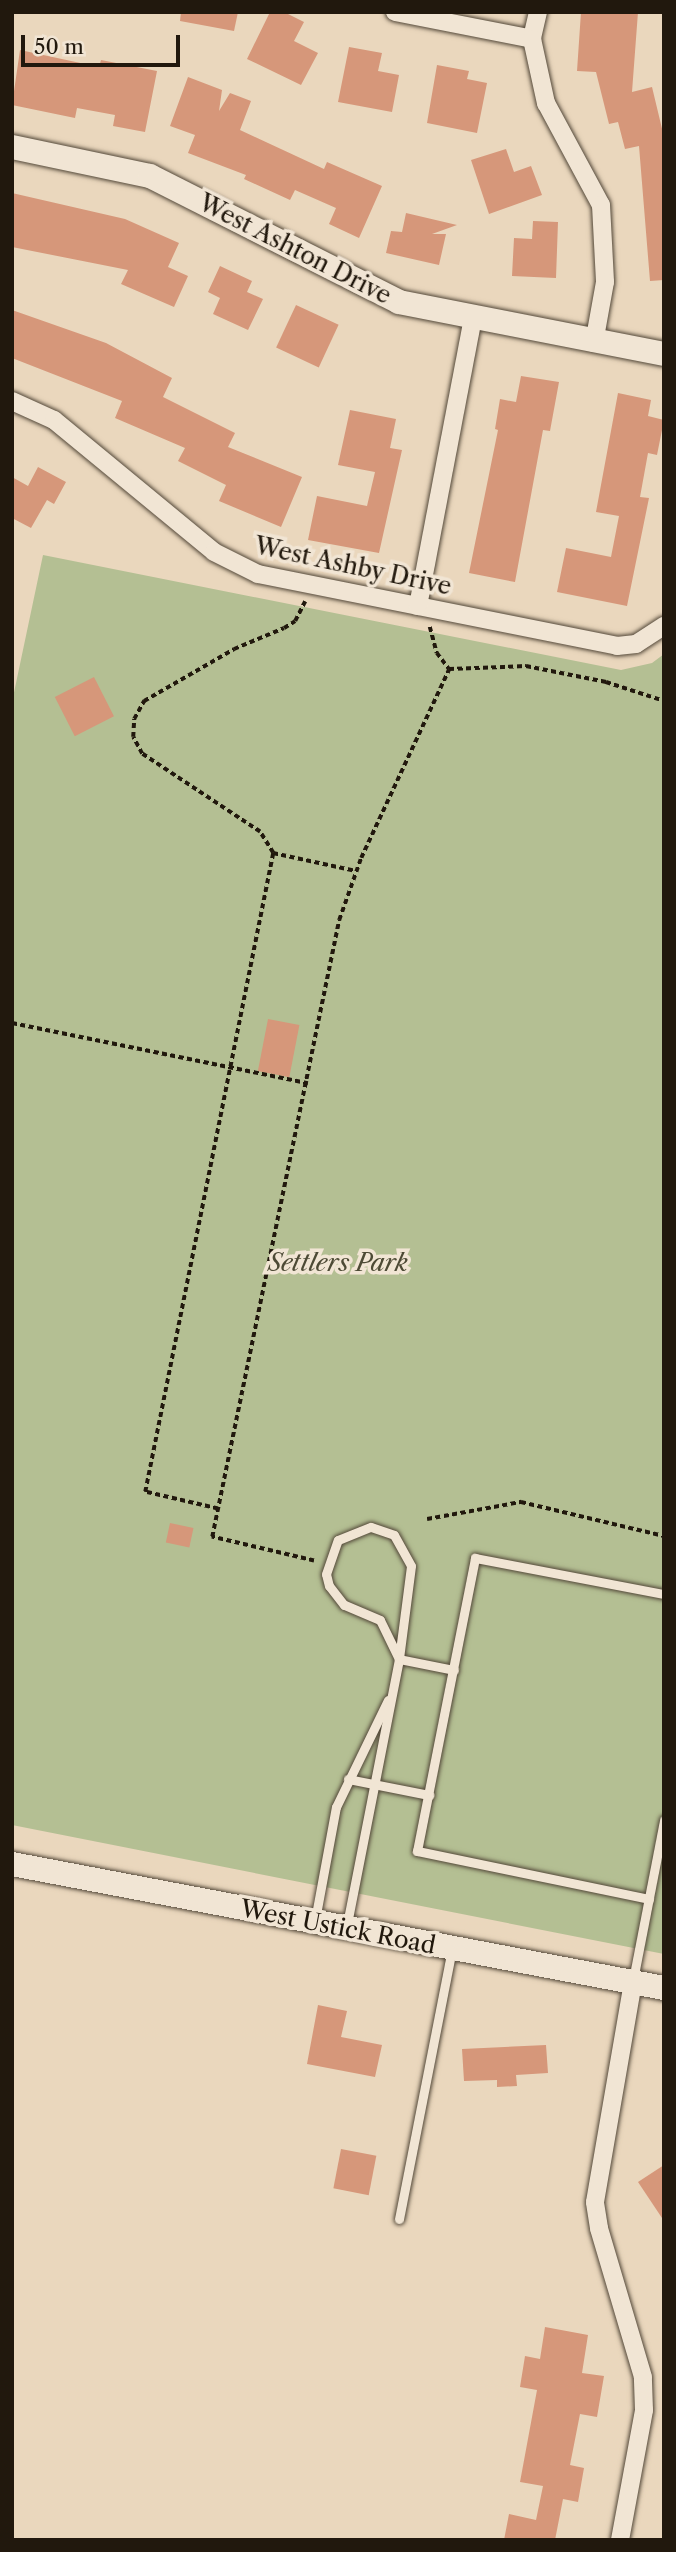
<!DOCTYPE html>
<html>
<head>
<meta charset="utf-8">
<style>
	body { margin:0 }
	#map { position:relative; width:676px; height:2552px; overflow:hidden; background:#ead7bd; font-family:"Libre Caslon Text",serif }
	div>[style] { position:absolute }
	.green>* { inset:0; background:#b4bf93 }
	.building>* { inset:0; background:#d6977a; transform-origin:0 0 }
	.path>* { height:3.5px; margin-top:-1.75px; transform-origin:0; background:repeating-linear-gradient(90deg,#21180d 0 5px,transparent 0 8.5px) }
	.roads { filter:drop-shadow(0 0 2px #534839) drop-shadow(0 0 2px #534839) }
	.lane>* { height:9px; margin:-4.5px; padding:0 4.5px; transform-origin:4.5px; border-radius:4.5px; background:#f1e5d4 }
	.street>* { height:18px; margin:-9px; padding:0 9px; transform-origin:9px; border-radius:9px; background:#f1e5d4 }
	.secondary>* { height:24px; margin:-12px; padding:0 12px; transform-origin:12px; border-radius:12px; background:#f1e5d4 }
	span { translate:-50% -50%; white-space:nowrap; text-align:center; line-height:1.15; -webkit-text-stroke:7px #f1e5d4; paint-order:stroke }
	.street-label { font-size:24px; color:#21180d }
	.park-label { font-size:24px; color:#4d4a35; font-style:italic }
	.frame { position:absolute; inset:0; border:14px solid #21180d; pointer-events:none }
	.scale { position:absolute; left:21px; top:35px; width:159px; height:32px; box-sizing:border-box; border:4px solid #21180d; border-top:0; padding-left:9px; font-size:21px; line-height:24px; white-space:nowrap; color:#21180d; -webkit-text-stroke:5px #f1e5d4; paint-order:stroke }
</style>
</head>
<body>
<div id="map">
	<div class="green">
		<i style="clip-path:polygon(43px 555px,621px 670px,652px 663px,664px 654px,664px 1954px,12px 1825px,12px 702px)"></i>
	</div>
	<div class="building">
		<i style="clip-path:polygon(181px 12px,238px 12px,234px 31px,180px 21px)"></i>
		<i style="clip-path:polygon(270px 12px,284px 12px,304px 22px,294px 41px,318px 53px,301px 85px,247px 59px)"></i>
		<i style="clip-path:polygon(581px 12px,638px 12px,632px 92px,652px 87px,664px 137px,664px 280px,650px 281px,639px 146px,625px 149px,618px 122px,609px 124px,596px 72px,577px 71px)"></i>
		<i style="clip-path:polygon(349px 47px,382px 53px,378px 71px,399px 75px,392px 112px,338px 102px)"></i>
		<i style="clip-path:polygon(20px 50px,99px 67px,101px 60px,157px 71px,145px 132px,113px 126px,115px 115px,77px 108px,75px 118px,12px 105px)"></i>
		<i style="clip-path:polygon(437px 65px,469px 71px,467px 79px,487px 83px,477px 133px,427px 123px)"></i>
		<i style="clip-path:polygon(188px 77px,222px 90px,219px 111px,230px 93px,251px 101px,240px 130px,324px 169px,327px 162px,382px 186px,359px 238px,329px 224px,336px 208px,295px 190px,290px 200px,244px 179px,246px 175px,188px 153px,195px 135px,170px 126px)"></i>
		<i style="clip-path:polygon(506px 149px,514px 172px,531px 166px,542px 195px,489px 214px,471px 160px)"></i>
		<i style="clip-path:polygon(12px 193px,125px 219px,179px 243px,168px 267px,188px 276px,174px 307px,121px 284px,128px 270px,12px 247px)"></i>
		<i style="clip-path:polygon(406px 213px,457px 225px,432px 234px,446px 234px,439px 265px,386px 253px,391px 231px,402px 232px)"></i>
		<i style="clip-path:polygon(533px 221px,558px 222px,556px 278px,512px 276px,514px 238px,532px 239px)"></i>
		<i style="clip-path:polygon(220px 266px,252px 281px,247px 292px,263px 299px,248px 330px,213px 314px,220px 298px,208px 292px)"></i>
		<i style="left:296px;top:305px;width:47px;height:47px;rotate:25deg"></i>
		<i style="clip-path:polygon(12px 310px,106px 343px,172px 378px,163px 397px,235px 433px,228px 447px,302px 477px,281px 527px,219px 501px,226px 485px,178px 461px,185px 448px,115px 418px,122px 401px,12px 358px)"></i>
		<i style="clip-path:polygon(521px 376px,559px 382px,550px 431px,543px 430px,515px 582px,469px 573px,498px 430px,495px 429px,500px 399px,516px 402px)"></i>
		<i style="clip-path:polygon(618px 393px,651px 400px,648px 416px,664px 420px,657px 455px,648px 453px,640px 497px,649px 498px,627px 606px,557px 592px,566px 548px,611px 557px,619px 516px,596px 512px)"></i>
		<i style="clip-path:polygon(350px 410px,396px 419px,390px 448px,402px 450px,379px 553px,308px 540px,317px 496px,367px 506px,375px 472px,338px 465px)"></i>
		<i style="clip-path:polygon(38px 467px,66px 482px,54px 504px,47px 500px,31px 528px,12px 518px,12px 477px,28px 486px)"></i>
		<i style="left:94px;top:677px;width:44px;height:44px;rotate:63deg"></i>
		<i style="left:268px;top:1019px;width:32px;height:53px;rotate:11deg"></i>
		<i style="left:170px;top:1523px;width:24px;height:20px;rotate:12deg"></i>
		<i style="clip-path:polygon(318px 2005px,347px 2011px,341px 2037px,382px 2045px,375px 2077px,307px 2064px)"></i>
		<i style="clip-path:polygon(546px 2045px,548px 2073px,516px 2075px,517px 2086px,497px 2087px,497px 2080px,464px 2081px,462px 2049px)"></i>
		<i style="left:341px;top:2149px;width:36px;height:40px;rotate:11deg"></i>
		<i style="clip-path:polygon(664px 2165px,664px 2221px,638px 2182px)"></i>
		<i style="clip-path:polygon(545px 2327px,588px 2335px,582px 2373px,604px 2376px,597px 2417px,580px 2414px,570px 2465px,584px 2468px,578px 2502px,563px 2499px,555px 2540px,504px 2540px,509px 2514px,536px 2520px,543px 2486px,520px 2482px,537px 2390px,520px 2387px,525px 2356px,540px 2359px)"></i>
	</div>
	<div class="path">
		<i style="left:430px;top:627px;width:27px;rotate:75deg"></i>
		<i style="left:437px;top:653px;width:20px;rotate:53deg"></i>
		<i style="left:273px;top:853px;width:25px;rotate:-122deg"></i>
		<i style="left:260px;top:832px;width:141px;rotate:-146.5deg"></i>
		<i style="left:142px;top:754px;width:19px;rotate:-118deg"></i>
		<i style="left:133px;top:737px;width:18px;rotate:-87deg"></i>
		<i style="left:134px;top:719px;width:21px;rotate:-61deg"></i>
		<i style="left:144px;top:701px;width:104px;rotate:-30deg"></i>
		<i style="left:234px;top:649px;width:54px;rotate:-22.8deg"></i>
		<i style="left:284px;top:628px;width:13px;rotate:-32deg"></i>
		<i style="left:295px;top:621px;width:22px;rotate:-63deg"></i>
		<i style="left:12px;top:1023px;width:302px;rotate:11.5deg"></i>
		<i style="left:218px;top:1509px;width:75px;rotate:-166.9deg"></i>
		<i style="left:145px;top:1492px;width:652px;rotate:-78.67deg"></i>
		<i style="left:273px;top:853px;width:85px;rotate:12.2deg"></i>
		<i style="left:427px;top:1519px;width:96px;rotate:-10.3deg"></i>
		<i style="left:521px;top:1502px;width:147px;rotate:13.4deg"></i>
		<i style="left:314px;top:1561px;width:105px;rotate:-166.8deg"></i>
		<i style="left:212px;top:1537px;width:630px;rotate:-78.37deg"></i>
		<i style="left:339px;top:920px;width:66px;rotate:-70.5deg"></i>
		<i style="left:361px;top:858px;width:208px;rotate:-65deg"></i>
		<i style="left:449px;top:669px;width:77px;rotate:-2.2deg"></i>
		<i style="left:526px;top:666px;width:82px;rotate:11.3deg"></i>
		<i style="left:606px;top:682px;width:61px;rotate:18.1deg"></i>
	</div>
	<div class="roads">
		<div class="lane">
			<i style="left:371px;top:1527px;width:24px;rotate:19deg"></i>
			<i style="left:394px;top:1535px;width:35px;rotate:61deg"></i>
			<i style="left:411px;top:1566px;width:94px;rotate:97.4deg"></i>
			<i style="left:399px;top:1659px;width:43px;rotate:-116deg"></i>
			<i style="left:380px;top:1620px;width:39px;rotate:-157deg"></i>
			<i style="left:344px;top:1605px;width:24px;rotate:-128deg"></i>
			<i style="left:329px;top:1586px;width:12px;rotate:-104deg"></i>
			<i style="left:326px;top:1574px;width:36px;rotate:-71deg"></i>
			<i style="left:338px;top:1540px;width:35px;rotate:-22deg"></i>
			<i style="left:348px;top:1779px;width:83px;rotate:11.2deg"></i>
			<i style="left:649px;top:1899px;width:237px;rotate:-168.3deg"></i>
			<i style="left:417px;top:1851px;width:299px;rotate:-78.8deg"></i>
			<i style="left:475px;top:1558px;width:192px;rotate:10.8deg"></i>
			<i style="left:315px;top:1920px;width:115px;rotate:-79.5deg"></i>
			<i style="left:336px;top:1807px;width:119px;rotate:-64.1deg"></i>
			<i style="left:347px;top:1924px;width:270px;rotate:-78.9deg"></i>
			<i style="left:399px;top:1659px;width:56px;rotate:11.3deg"></i>
			<i style="left:633px;top:1980px;width:163px;rotate:-79deg"></i>
			<i style="left:399px;top:2219px;width:274px;rotate:-78.9deg"></i>
		</div>
		<div class="street">
			<i style="left:395px;top:12px;width:140px;rotate:11.1deg"></i>
			<i style="left:538px;top:12px;width:28px;rotate:103deg"></i>
			<i style="left:532px;top:39px;width:66px;rotate:77.7deg"></i>
			<i style="left:546px;top:103px;width:116px;rotate:61.7deg"></i>
			<i style="left:601px;top:205px;width:77px;rotate:87deg"></i>
			<i style="left:605px;top:282px;width:62px;rotate:100.2deg"></i>
			<i style="left:12px;top:401px;width:46px;rotate:24.3deg"></i>
			<i style="left:54px;top:420px;width:207px;rotate:39.5deg"></i>
			<i style="left:214px;top:552px;width:49px;rotate:26.6deg"></i>
			<i style="left:258px;top:574px;width:366px;rotate:11.3deg"></i>
			<i style="left:617px;top:646px;width:19px;rotate:-6deg"></i>
			<i style="left:636px;top:644px;width:33px;rotate:-33deg"></i>
			<i style="left:418px;top:606px;width:293px;rotate:-79.2deg"></i>
			<i style="left:620px;top:2540px;width:132px;rotate:-79.5deg"></i>
			<i style="left:644px;top:2410px;width:33px;rotate:-92deg"></i>
			<i style="left:643px;top:2377px;width:155px;rotate:-106.5deg"></i>
			<i style="left:599px;top:2228px;width:26px;rotate:-99deg"></i>
			<i style="left:595px;top:2202px;width:223px;rotate:-80.2deg"></i>
		</div>
		<div class="secondary">
			<i style="left:12px;top:147px;width:141px;rotate:11.9deg"></i>
			<i style="left:150px;top:176px;width:279px;rotate:26.8deg"></i>
			<i style="left:399px;top:302px;width:270px;rotate:11.1deg"></i>
			<i style="left:12px;top:1864px;width:664px;rotate:10.77deg"></i>
		</div>
	</div>
	<div class="street-label">
		<span style="left:295px;top:249px;rotate:27deg">West Ashton Drive</span>
		<span style="left:353px;top:566px;rotate:12deg">West Ashby Drive</span>
		<span style="left:338px;top:1927px;rotate:11deg">West Ustick Road</span>
	</div>
	<div class="park-label">
		<span style="left:338px;top:1263px">Settlers Park</span>
	</div>
	<div class="frame"></div>
	<div class="scale">50 m</div>
</div>
</body>
</html>
